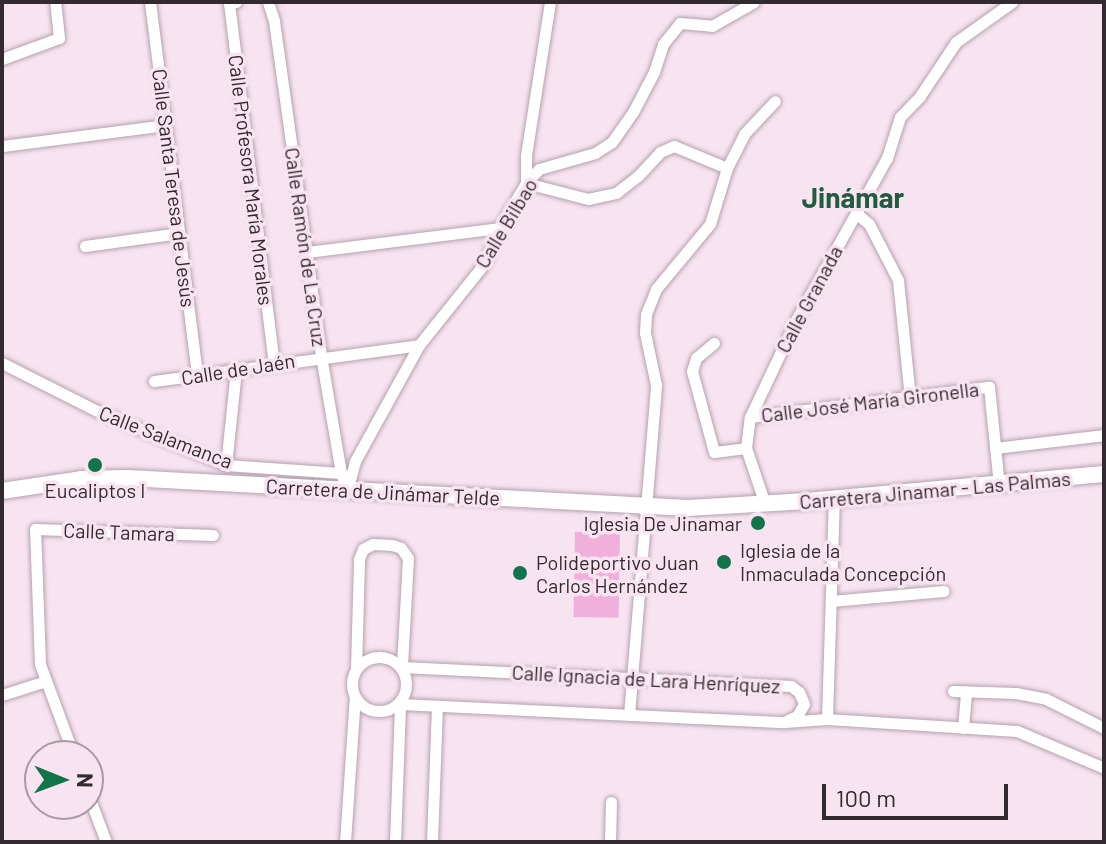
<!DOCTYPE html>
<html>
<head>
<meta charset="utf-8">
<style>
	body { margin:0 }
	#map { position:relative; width:1106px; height:844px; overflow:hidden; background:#f8e3f0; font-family:Barlow,sans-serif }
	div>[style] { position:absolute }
	.green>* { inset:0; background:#f0b0db; transform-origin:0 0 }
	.roads { filter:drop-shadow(0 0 2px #b5a2ae) drop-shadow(0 0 2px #b5a2ae) }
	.street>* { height:11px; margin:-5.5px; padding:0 5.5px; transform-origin:5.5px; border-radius:5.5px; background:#fff }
	.street>.ring { margin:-5.5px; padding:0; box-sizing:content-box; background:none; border:11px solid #fff; border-radius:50% }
	.secondary>* { height:16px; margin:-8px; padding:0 8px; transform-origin:8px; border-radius:8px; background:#fff }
	.dots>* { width:22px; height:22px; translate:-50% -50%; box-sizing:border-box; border:4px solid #f8e3f0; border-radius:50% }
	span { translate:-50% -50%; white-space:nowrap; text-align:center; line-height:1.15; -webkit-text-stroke:7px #f8e3f0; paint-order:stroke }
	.street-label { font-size:20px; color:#322a2f }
	.poi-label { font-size:20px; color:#322a2f }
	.right { translate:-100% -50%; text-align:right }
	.left { translate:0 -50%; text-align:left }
	.district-label { font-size:28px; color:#205d40; font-weight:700 }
	.frame { position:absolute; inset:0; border:4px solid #322a2f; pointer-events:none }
	.north { position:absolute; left:24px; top:740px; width:80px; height:80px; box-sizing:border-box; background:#f8e3f0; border:2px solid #a999a3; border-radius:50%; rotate:91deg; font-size:22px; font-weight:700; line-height:32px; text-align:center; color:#322a2f }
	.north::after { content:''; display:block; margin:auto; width:28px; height:36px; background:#12744b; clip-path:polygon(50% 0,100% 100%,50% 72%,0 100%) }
	.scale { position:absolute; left:822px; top:784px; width:186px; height:36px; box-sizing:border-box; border:4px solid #322a2f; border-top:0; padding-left:10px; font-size:24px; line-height:28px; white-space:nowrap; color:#322a2f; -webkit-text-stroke:6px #f8e3f0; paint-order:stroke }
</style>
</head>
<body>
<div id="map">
	<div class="green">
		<i style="left:575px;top:532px;width:45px;height:85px;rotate:1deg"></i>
	</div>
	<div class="roads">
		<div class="street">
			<i style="left:150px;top:2px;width:376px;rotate:82.8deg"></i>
			<i style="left:236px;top:2px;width:7px;rotate:172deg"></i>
			<i style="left:229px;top:3px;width:364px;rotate:82.9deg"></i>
			<i style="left:268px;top:2px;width:20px;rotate:72deg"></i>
			<i style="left:274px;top:21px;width:338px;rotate:82deg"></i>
			<i style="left:321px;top:356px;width:119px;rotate:80.3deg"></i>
			<i style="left:341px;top:473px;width:18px;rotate:71deg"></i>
			<i style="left:550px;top:2px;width:156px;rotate:98.9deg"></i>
			<i style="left:526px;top:156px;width:27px;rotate:90deg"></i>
			<i style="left:526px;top:183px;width:64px;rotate:14.5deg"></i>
			<i style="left:588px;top:199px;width:29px;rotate:-12deg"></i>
			<i style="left:616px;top:193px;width:28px;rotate:-38deg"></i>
			<i style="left:638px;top:176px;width:33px;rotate:-47deg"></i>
			<i style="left:660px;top:152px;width:15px;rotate:-23deg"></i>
			<i style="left:674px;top:146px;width:57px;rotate:22.5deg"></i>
			<i style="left:2px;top:59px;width:61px;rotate:-20.2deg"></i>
			<i style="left:59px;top:38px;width:36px;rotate:-96deg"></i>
			<i style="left:2px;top:146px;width:164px;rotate:-7.3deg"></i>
			<i style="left:856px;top:213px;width:17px;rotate:40deg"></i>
			<i style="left:869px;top:224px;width:63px;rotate:62.6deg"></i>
			<i style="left:898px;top:280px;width:119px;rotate:84.2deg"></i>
			<i style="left:85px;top:246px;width:95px;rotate:-7.9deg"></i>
			<i style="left:307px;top:252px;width:193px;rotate:-7.1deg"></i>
			<i style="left:714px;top:343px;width:23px;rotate:140deg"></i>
			<i style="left:696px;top:358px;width:14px;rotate:107deg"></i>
			<i style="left:692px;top:371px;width:84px;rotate:74.8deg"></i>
			<i style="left:714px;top:452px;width:32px;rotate:-7deg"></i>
			<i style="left:2px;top:363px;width:104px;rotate:26.8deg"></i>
			<i style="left:95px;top:410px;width:142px;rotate:22.8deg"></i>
			<i style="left:226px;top:465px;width:115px;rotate:4deg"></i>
			<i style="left:154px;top:381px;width:267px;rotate:-7.7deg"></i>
			<i style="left:750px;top:417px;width:241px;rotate:-7.2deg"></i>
			<i style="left:989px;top:387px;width:100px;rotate:84.2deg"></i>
			<i style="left:995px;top:448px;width:110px;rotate:-6.8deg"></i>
			<i style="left:226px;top:465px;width:96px;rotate:-84deg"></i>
			<i style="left:347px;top:491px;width:31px;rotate:-75deg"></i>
			<i style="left:355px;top:461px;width:132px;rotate:-61.1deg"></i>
			<i style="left:419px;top:345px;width:104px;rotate:-51.3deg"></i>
			<i style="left:484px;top:264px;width:39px;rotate:-67deg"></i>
			<i style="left:499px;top:228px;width:52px;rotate:-59deg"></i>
			<i style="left:526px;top:183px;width:19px;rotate:-47deg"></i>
			<i style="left:539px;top:169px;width:58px;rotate:-15.9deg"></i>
			<i style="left:595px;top:153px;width:20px;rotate:-33deg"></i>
			<i style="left:612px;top:142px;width:37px;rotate:-55deg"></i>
			<i style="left:633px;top:112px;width:45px;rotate:-62.3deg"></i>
			<i style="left:654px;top:72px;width:29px;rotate:-72deg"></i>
			<i style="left:663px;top:44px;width:27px;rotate:-51deg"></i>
			<i style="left:680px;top:23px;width:32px;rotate:5deg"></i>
			<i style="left:712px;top:26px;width:48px;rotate:-29.7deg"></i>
			<i style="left:765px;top:504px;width:59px;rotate:-108.7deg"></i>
			<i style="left:746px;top:448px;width:31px;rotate:-83deg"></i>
			<i style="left:750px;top:417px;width:107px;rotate:-64.6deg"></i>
			<i style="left:796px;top:320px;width:186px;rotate:-60.7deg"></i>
			<i style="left:887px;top:158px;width:43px;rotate:-72.4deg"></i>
			<i style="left:900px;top:117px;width:29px;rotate:-46deg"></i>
			<i style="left:920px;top:96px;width:65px;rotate:-56.3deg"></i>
			<i style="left:956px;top:42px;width:69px;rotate:-35.5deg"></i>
			<i style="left:831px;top:601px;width:113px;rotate:-5.1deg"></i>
			<i class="ring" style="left:352px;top:657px;width:43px;height:43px"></i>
			<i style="left:356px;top:669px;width:110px;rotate:-88.4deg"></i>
			<i style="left:359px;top:559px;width:11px;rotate:-68deg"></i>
			<i style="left:363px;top:549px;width:11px;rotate:-27deg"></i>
			<i style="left:373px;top:544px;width:19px;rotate:3deg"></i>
			<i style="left:392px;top:545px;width:9px;rotate:18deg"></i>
			<i style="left:401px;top:548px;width:12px;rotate:55deg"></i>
			<i style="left:408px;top:558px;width:109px;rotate:93.2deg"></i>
			<i style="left:402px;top:667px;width:389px;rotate:2.8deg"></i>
			<i style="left:791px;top:686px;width:10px;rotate:37deg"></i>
			<i style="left:799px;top:692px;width:13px;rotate:67deg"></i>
			<i style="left:804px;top:704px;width:14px;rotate:120deg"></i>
			<i style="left:797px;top:716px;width:10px;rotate:156deg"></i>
			<i style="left:953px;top:691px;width:63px;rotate:1.8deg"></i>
			<i style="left:1016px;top:693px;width:31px;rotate:11deg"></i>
			<i style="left:1046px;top:699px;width:65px;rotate:26.6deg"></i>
			<i style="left:2px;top:695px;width:46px;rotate:-17.7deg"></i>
			<i style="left:629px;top:715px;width:331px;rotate:-85.3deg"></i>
			<i style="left:656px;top:385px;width:53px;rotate:-101.9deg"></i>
			<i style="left:645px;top:333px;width:19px;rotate:-87deg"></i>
			<i style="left:646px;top:314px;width:27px;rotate:-68deg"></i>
			<i style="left:656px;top:289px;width:85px;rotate:-50.3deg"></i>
			<i style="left:710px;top:224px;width:59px;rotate:-73.1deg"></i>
			<i style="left:727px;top:168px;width:38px;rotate:-63deg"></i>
			<i style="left:744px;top:134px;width:45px;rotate:-46.8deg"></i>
			<i style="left:827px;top:719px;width:221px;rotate:-88.2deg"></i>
			<i style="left:963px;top:728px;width:37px;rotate:-85deg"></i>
			<i style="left:74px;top:756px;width:98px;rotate:-110.3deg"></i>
			<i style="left:40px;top:664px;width:135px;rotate:-92.1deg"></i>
			<i style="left:35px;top:529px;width:178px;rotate:1.9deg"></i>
			<i style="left:88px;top:794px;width:51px;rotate:69.4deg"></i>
			<i style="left:345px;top:842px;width:145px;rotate:-86.1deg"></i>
			<i style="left:395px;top:842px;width:138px;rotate:-87.9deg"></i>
			<i style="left:400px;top:704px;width:385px;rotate:2.7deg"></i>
			<i style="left:785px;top:722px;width:42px;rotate:-4.1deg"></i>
			<i style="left:827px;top:719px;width:190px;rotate:3.6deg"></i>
			<i style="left:1017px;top:731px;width:95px;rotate:23deg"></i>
			<i style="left:432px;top:842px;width:135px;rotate:-87.9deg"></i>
			<i style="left:610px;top:842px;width:40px;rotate:-88.6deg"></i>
		</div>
		<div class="secondary">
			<i style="left:2px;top:491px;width:80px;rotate:-8.6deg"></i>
			<i style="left:81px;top:479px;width:47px;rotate:-1.2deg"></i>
			<i style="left:128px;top:478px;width:561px;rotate:3.07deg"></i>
			<i style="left:688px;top:508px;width:119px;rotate:-3.4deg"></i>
			<i style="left:807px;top:501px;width:298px;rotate:-5.2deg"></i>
		</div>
	</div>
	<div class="dots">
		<i style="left:95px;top:465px;background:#12744b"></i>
		<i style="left:758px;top:523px;background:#12744b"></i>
		<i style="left:724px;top:562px;background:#12744b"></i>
		<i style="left:520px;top:573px;background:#12744b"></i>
	</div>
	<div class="street-label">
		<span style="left:251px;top:180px;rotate:83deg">Calle Profesora María Morales</span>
		<span style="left:174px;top:188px;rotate:83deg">Calle Santa Teresa de Jesús</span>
		<span style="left:506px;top:223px;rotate:-59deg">Calle Bilbao</span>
		<span style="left:306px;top:247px;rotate:82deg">Calle Ramón de La Cruz</span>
		<span style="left:809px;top:299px;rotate:-62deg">Calle Granada</span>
		<span style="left:238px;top:369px;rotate:-9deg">Calle de Jaén</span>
		<span style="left:870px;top:402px;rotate:-7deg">Calle José María Gironella</span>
		<span style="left:166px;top:437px;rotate:21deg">Calle Salamanca</span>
		<span style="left:935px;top:490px;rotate:-5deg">Carretera Jinamar - Las Palmas</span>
		<span style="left:383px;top:492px;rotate:3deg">Carretera de Jinámar Telde</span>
		<span style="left:119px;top:532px;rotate:2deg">Calle Tamara</span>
		<span style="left:646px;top:679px;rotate:3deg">Calle Ignacia de Lara Henríquez</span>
	</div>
	<div class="poi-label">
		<span style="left:95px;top:490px">Eucaliptos I</span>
		<span class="right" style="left:742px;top:523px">Iglesia De Jinamar</span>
		<span class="left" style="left:740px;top:562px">Iglesia de la<br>Inmaculada Concepción</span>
		<span class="left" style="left:536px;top:574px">Polideportivo Juan<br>Carlos Hernández</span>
	</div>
	<div class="district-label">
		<span style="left:853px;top:197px">Jinámar</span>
	</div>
	<div class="frame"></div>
	<div class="north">N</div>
	<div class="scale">100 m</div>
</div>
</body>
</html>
